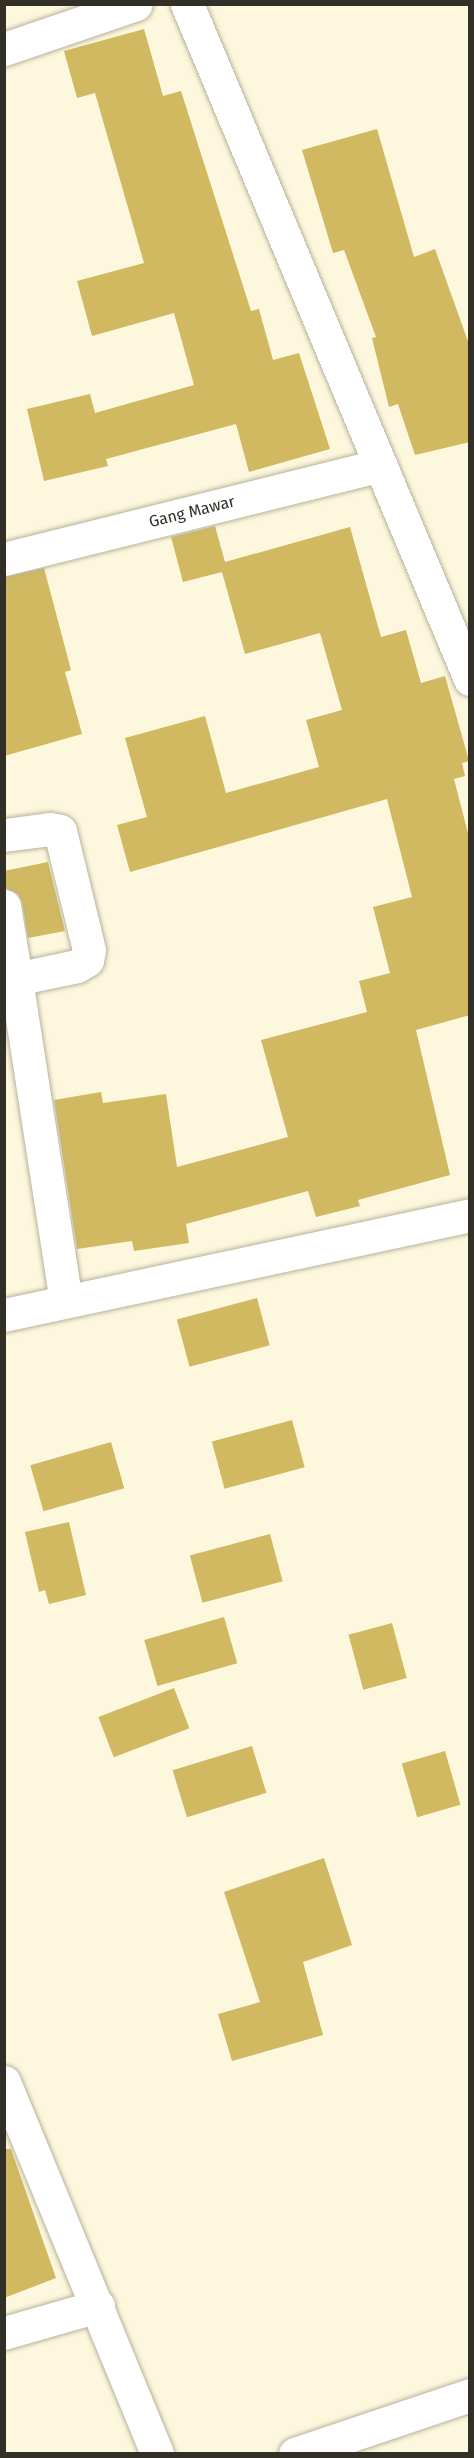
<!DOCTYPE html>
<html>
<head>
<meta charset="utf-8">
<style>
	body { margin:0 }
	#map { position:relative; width:474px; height:2458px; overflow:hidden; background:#fdf7de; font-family:"Fira Sans",sans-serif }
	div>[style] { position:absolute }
	.building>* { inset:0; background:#d0b960; transform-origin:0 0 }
	.roads { filter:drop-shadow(0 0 2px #b8b29b) drop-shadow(0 0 2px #b8b29b) }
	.minor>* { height:33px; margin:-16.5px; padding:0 16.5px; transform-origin:16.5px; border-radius:16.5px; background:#fff }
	span { translate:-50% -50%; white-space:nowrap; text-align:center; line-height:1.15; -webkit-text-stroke:6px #fff; paint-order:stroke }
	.street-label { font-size:16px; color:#312f26 }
	.frame { position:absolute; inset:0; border:6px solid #312f26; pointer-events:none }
</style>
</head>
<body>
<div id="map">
	<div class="building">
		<i style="clip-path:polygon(144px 29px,163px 96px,181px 91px,251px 311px,259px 309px,273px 360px,299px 353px,330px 449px,249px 472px,236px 424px,106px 459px,108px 466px,44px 481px,27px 409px,90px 394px,95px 413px,194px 385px,174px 313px,92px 336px,77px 281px,144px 263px,95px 93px,77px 98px,64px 51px)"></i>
		<i style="clip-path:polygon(377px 129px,414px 257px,435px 249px,470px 347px,470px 442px,415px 455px,398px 404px,389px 407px,372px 338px,376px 337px,344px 250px,333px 253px,302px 150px)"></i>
		<i style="clip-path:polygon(215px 526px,225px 562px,350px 527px,381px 637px,406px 630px,421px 683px,445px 676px,469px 761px,462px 763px,465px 776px,454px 779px,470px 841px,470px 1015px,416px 1030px,450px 1175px,358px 1200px,360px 1206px,316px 1217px,308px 1191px,186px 1224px,189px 1243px,134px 1251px,132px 1241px,77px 1249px,54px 1100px,101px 1092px,103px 1103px,166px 1094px,177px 1167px,288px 1137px,261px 1040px,367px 1012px,359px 981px,390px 973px,373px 907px,412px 897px,387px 799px,130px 872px,117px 825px,147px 817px,125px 738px,205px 716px,226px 793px,319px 767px,306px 720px,342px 710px,320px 633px,245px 654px,222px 572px,183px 582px,171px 537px)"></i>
		<i style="clip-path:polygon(44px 568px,71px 670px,65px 672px,82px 734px,4px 756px,4px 577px)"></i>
		<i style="clip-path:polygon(48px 862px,65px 931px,28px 938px,22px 902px,18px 894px,5px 888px,4px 871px)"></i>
		<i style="left:257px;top:1298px;width:49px;height:83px;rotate:75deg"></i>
		<i style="left:292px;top:1420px;width:49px;height:83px;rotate:75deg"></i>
		<i style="left:111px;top:1442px;width:48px;height:84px;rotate:74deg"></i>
		<i style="clip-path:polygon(69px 1522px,86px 1595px,49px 1604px,45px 1590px,39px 1592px,25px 1532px)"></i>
		<i style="left:270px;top:1534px;width:49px;height:83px;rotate:75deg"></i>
		<i style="left:224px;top:1617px;width:48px;height:83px;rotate:74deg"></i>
		<i style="left:392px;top:1623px;width:57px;height:45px;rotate:75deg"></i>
		<i style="left:174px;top:1688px;width:43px;height:81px;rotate:69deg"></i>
		<i style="left:252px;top:1746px;width:49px;height:83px;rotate:73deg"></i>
		<i style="left:445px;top:1751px;width:56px;height:45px;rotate:74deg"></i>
		<i style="clip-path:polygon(324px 1858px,352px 1945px,303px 1962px,323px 2035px,232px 2061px,218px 2014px,260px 2002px,224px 1892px)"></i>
		<i style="clip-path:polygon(4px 2149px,11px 2149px,56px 2278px,4px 2298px)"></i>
	</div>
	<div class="roads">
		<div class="minor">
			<i style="left:187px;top:4px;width:732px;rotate:67.25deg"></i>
			<i style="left:4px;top:49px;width:139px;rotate:-18.8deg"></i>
			<i style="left:4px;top:559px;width:388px;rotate:-14deg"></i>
			<i style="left:4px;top:835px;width:46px;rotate:-7.4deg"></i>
			<i style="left:50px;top:829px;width:10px;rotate:11deg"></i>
			<i style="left:60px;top:831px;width:122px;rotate:76.3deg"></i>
			<i style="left:89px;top:950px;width:10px;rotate:101deg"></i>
			<i style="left:87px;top:960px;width:12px;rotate:149deg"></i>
			<i style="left:77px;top:966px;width:62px;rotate:168deg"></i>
			<i style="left:16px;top:979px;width:326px;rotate:81.2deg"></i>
			<i style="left:4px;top:906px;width:74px;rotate:80.7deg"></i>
			<i style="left:4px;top:1315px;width:477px;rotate:-12.1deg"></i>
			<i style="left:4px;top:2082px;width:402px;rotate:67.6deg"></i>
			<i style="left:4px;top:2333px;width:98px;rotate:-16deg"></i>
			<i style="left:295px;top:2454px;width:185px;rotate:-18.6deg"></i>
		</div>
	</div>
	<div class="street-label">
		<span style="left:192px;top:512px;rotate:-14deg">Gang Mawar</span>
	</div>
	<div class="frame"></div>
</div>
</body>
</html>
